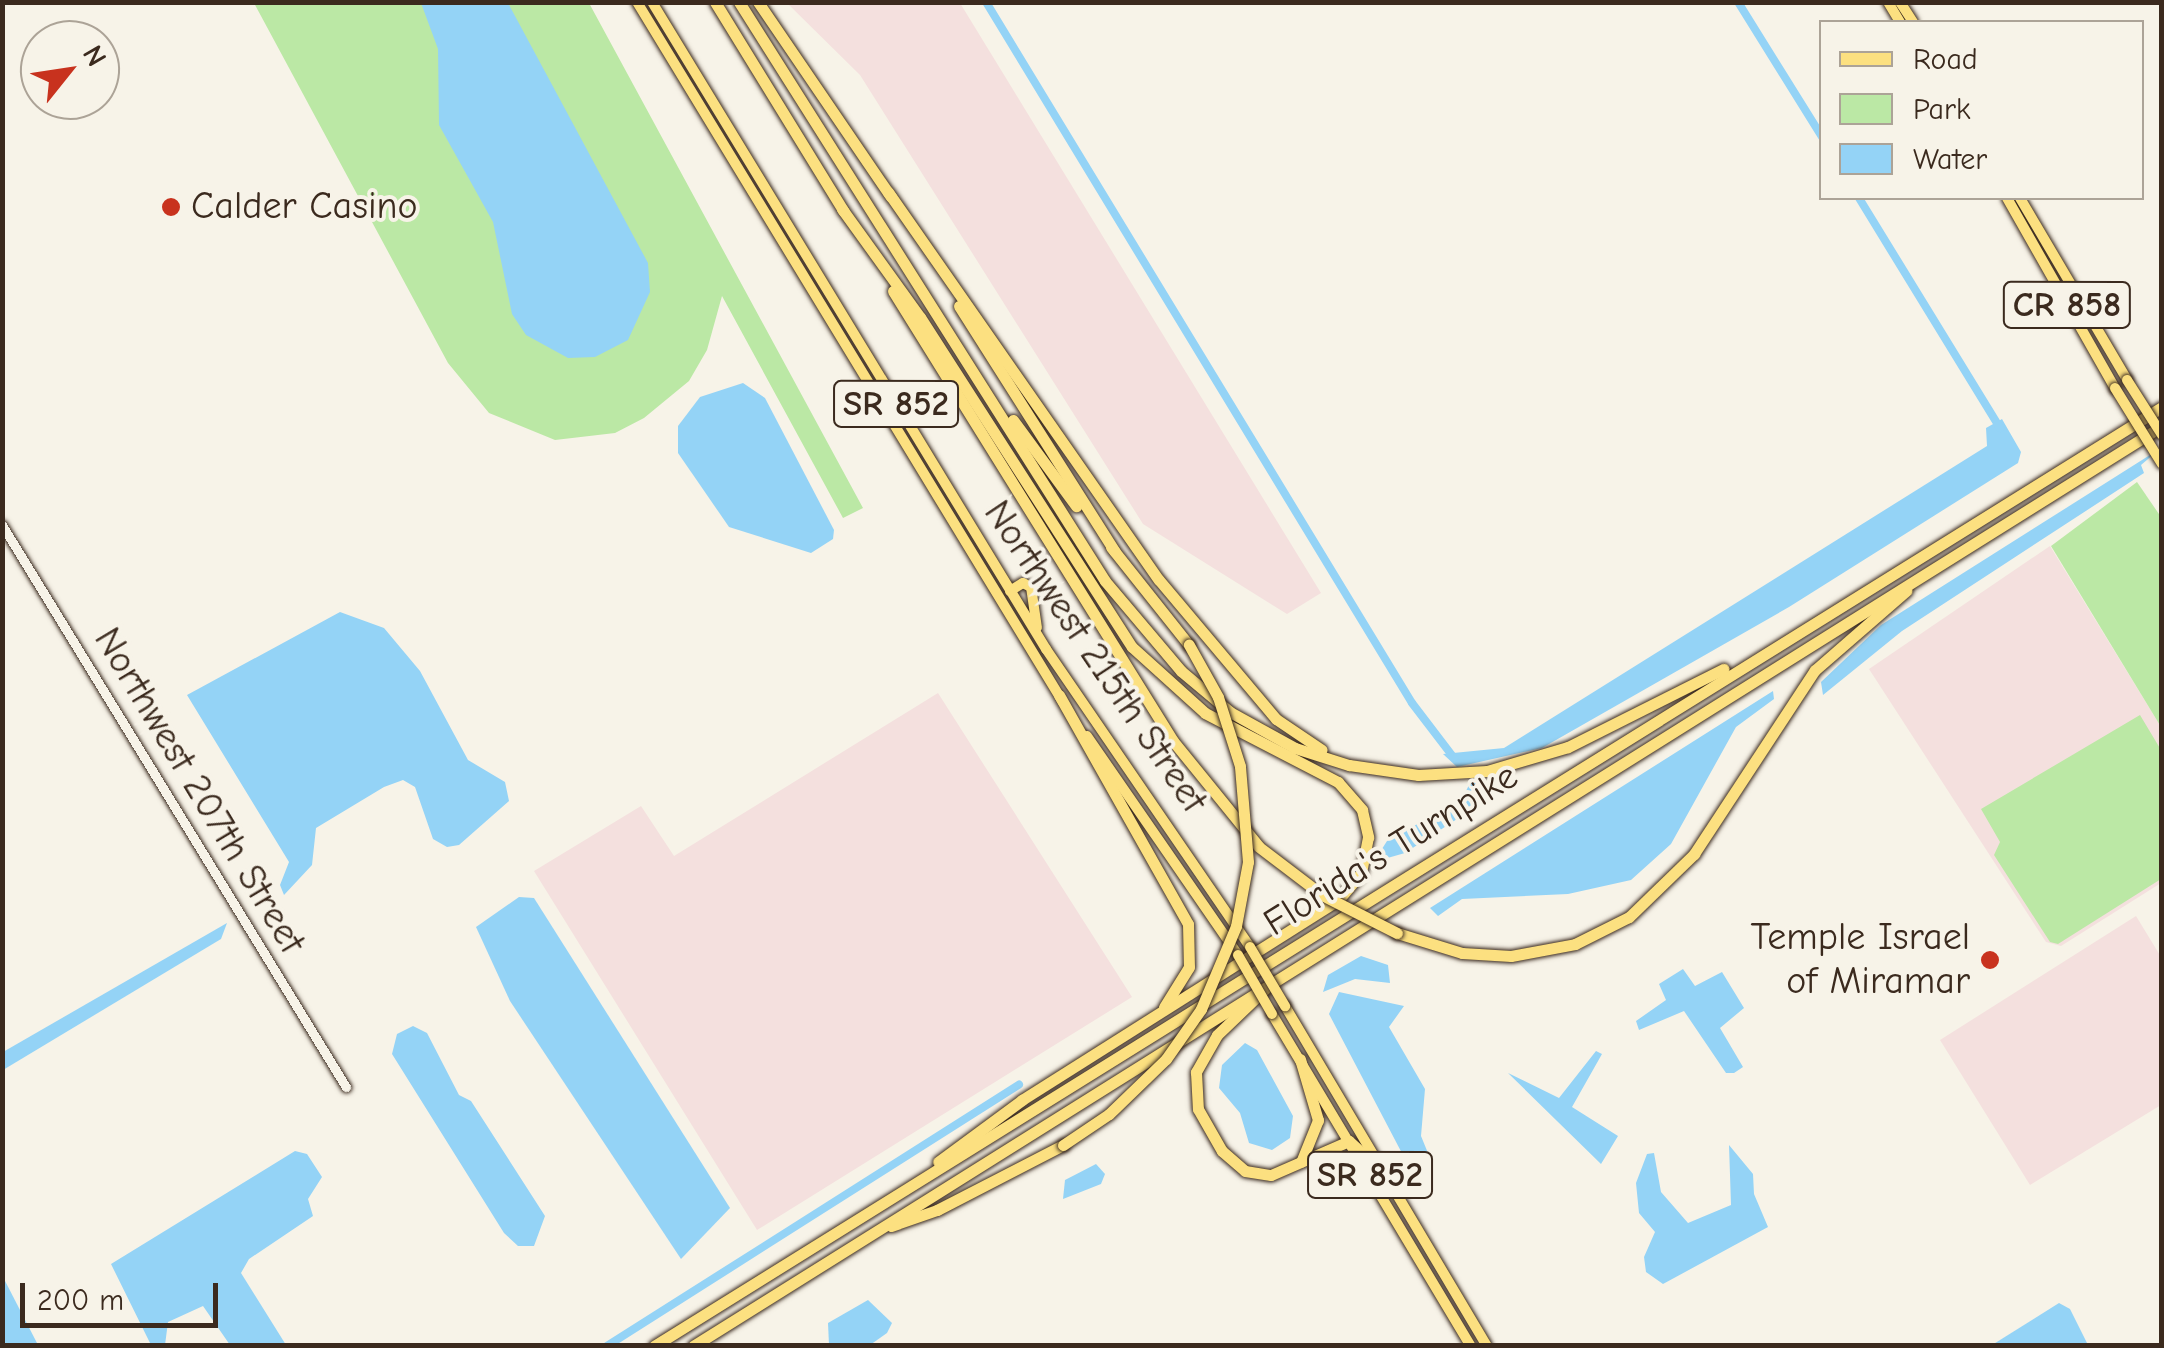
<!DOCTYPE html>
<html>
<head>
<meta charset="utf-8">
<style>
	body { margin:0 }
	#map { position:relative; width:2164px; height:1348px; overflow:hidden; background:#f7f3e8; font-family:"Comic Neue",sans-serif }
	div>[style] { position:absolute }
	.built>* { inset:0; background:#f4e0de }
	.green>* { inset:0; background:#bbe8a5 }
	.water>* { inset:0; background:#94d3f6 }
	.canal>* { height:8px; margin:-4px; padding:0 4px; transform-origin:4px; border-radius:4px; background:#94d3f6 }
	.roads { filter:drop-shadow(0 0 2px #3b2a1e) drop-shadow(0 0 2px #3b2a1e) }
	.secondary>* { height:9px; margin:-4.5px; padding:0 4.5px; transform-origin:4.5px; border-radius:4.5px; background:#f7f3e8 }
	.primary>* { height:10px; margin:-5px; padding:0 5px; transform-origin:5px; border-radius:5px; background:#fce080 }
	.highway>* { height:11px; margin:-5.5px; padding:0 5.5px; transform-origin:5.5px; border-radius:5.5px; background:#fce080 }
	.bridges { filter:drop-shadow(0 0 2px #3b2a1e) drop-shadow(0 0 2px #3b2a1e) }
	.primary-bridge>* { height:10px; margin:-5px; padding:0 5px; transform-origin:5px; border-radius:5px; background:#fce080 }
	.highway-bridge>* { height:11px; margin:-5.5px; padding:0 5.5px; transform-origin:5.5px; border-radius:5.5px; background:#fce080 }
	.dots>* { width:28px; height:28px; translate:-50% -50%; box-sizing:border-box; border:5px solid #f7f3e8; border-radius:50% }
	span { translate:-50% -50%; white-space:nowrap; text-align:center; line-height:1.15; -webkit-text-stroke:8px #f7f3e8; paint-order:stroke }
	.shield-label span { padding:2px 8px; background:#f7f3e8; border:2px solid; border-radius:8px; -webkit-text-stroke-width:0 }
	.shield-label { font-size:35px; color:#3b2a1e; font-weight:700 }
	.poi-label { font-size:38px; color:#3b2a1e }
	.left { translate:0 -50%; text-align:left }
	.right { translate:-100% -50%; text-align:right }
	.street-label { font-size:38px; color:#3b2a1e }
	.frame { position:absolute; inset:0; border:5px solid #3b2a1e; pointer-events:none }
	.legend { position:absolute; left:1819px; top:20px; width:325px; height:180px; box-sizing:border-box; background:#f7f3e8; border:2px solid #aca397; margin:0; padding:12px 18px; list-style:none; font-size:30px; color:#3b2a1e }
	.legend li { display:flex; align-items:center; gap:20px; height:50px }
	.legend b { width:50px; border:2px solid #aca397 }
	.north { position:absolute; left:20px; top:20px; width:100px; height:100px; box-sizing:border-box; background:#f7f3e8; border:2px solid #aca397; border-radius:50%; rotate:60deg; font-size:28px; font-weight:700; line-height:40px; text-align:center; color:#3b2a1e }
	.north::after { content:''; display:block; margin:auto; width:35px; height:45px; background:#c8321e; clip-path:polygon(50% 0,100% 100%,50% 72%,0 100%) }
	.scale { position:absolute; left:20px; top:1283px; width:198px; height:45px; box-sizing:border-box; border:5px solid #3b2a1e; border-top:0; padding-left:12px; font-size:30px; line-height:35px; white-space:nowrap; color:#3b2a1e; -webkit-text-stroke:8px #f7f3e8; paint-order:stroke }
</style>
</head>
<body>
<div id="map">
	<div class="built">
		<i style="clip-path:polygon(787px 3px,960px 3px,1321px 593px,1287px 614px,1143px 524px,860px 75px)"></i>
		<i style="clip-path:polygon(2050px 546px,2161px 727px,2161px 883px,2061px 946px,2046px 942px,1869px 669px)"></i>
		<i style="clip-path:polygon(938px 693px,1132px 997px,757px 1230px,534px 871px,641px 806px,674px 856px)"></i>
		<i style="clip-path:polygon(2136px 916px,2161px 957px,2161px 1105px,2030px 1185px,1940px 1040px)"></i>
	</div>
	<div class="green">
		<i style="clip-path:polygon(254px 3px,589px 3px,863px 508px,843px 518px,722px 296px,707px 350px,689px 381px,644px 418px,615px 433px,555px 440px,489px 413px,448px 363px)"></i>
		<i style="clip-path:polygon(2137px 482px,2161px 517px,2161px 727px,2051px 546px)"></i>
		<i style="clip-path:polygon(2140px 715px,2161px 750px,2161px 879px,2058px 944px,2050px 942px,1994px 855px,2000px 842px,1981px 809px)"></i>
	</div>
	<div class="water">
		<i style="clip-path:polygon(421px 3px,508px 3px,648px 263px,650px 292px,628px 340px,595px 357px,568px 358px,526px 335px,512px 314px,493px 222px,439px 125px,438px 49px)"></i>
		<i style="clip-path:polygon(743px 383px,765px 398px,834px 530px,833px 539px,811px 553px,729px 527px,678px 453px,678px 426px,700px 397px)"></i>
		<i style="clip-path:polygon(2002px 419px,2021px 452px,2018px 463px,1789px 607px,1542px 748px,1457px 767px,1443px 754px,1504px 748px,1987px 446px,1986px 428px)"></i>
		<i style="clip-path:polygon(2161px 448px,2141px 465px,2144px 473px,1902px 631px,1823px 695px,1821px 682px,1881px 625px)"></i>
		<i style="clip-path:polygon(340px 612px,384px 628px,420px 671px,468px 760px,505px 782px,509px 801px,459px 845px,447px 847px,433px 839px,415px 787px,403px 780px,384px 787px,316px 828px,312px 865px,284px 895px,280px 885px,289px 862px,187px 695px)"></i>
		<i style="clip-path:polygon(1773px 691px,1774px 699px,1736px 727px,1671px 844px,1631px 880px,1568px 894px,1462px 899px,1438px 916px,1430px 908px)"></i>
		<i style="clip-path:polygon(1470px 783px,1480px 783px,1480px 804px,1405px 853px,1384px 859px,1380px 852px,1387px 841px,1462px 799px)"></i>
		<i style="clip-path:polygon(519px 897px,534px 898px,730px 1208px,681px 1259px,510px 1001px,476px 927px)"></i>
		<i style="clip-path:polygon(227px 923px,221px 939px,3px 1070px,3px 1052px)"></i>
		<i style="clip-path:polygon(1361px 956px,1388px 965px,1390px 983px,1355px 979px,1323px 992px,1328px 975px)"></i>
		<i style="clip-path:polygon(1683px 969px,1695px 986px,1722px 972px,1744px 1008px,1720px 1028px,1743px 1067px,1734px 1073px,1726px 1073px,1684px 1011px,1639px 1030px,1636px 1021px,1666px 1000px,1659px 984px)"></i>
		<i style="clip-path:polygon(1339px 992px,1404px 1006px,1389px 1027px,1425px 1089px,1421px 1136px,1430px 1158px,1416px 1180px,1329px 1014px)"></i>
		<i style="clip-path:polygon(413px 1026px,427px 1033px,459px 1095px,471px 1101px,545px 1216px,534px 1246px,518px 1246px,504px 1233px,392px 1054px,397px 1034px)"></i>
		<i style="clip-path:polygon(1245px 1043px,1257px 1050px,1293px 1116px,1290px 1138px,1272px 1150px,1249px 1143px,1240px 1113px,1219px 1088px,1222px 1065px)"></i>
		<i style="clip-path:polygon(1596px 1051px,1602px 1054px,1572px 1107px,1618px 1136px,1601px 1164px,1508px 1073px,1559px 1098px)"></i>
		<i style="clip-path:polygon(1729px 1145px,1753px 1174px,1754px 1194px,1768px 1227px,1663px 1284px,1646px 1272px,1644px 1257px,1655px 1232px,1639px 1213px,1636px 1183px,1647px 1154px,1654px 1153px,1661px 1192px,1688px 1223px,1731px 1205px)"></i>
		<i style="clip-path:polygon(295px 1151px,307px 1154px,322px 1177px,308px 1199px,313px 1216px,249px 1259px,241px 1273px,286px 1345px,230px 1345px,203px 1306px,168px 1322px,165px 1345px,151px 1345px,111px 1264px)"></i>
		<i style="clip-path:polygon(1096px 1164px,1105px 1174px,1101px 1184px,1063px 1199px,1065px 1180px)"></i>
		<i style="clip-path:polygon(2px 1277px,3px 1277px,38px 1345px,3px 1345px)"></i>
		<i style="clip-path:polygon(868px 1300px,892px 1323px,887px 1333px,870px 1345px,829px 1345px,828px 1323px)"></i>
		<i style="clip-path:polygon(2059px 1303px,2070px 1309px,2088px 1345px,1992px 1345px)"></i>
	</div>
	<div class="canal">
		<i style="left:986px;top:2px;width:820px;rotate:58.71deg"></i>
		<i style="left:1412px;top:703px;width:69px;rotate:52.6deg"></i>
		<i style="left:1738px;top:2px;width:159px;rotate:58.1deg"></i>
		<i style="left:1859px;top:198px;width:270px;rotate:58.5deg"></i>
		<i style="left:607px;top:1346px;width:488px;rotate:-32.4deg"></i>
	</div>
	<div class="roads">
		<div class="secondary">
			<i style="left:2px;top:525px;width:659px;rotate:58.53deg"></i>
		</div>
		<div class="primary">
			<i style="left:637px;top:2px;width:819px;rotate:58.68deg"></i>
			<i style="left:652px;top:2px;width:758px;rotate:58.66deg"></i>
			<i style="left:1046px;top:649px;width:361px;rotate:55.6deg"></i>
			<i style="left:1888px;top:2px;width:23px;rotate:59deg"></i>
			<i style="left:1900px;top:2px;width:24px;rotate:57deg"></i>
			<i style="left:2007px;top:198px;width:219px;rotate:60.4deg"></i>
			<i style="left:2020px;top:198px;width:211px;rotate:59.5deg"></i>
			<i style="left:1010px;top:591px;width:15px;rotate:-32deg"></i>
			<i style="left:1023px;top:583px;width:9px;rotate:27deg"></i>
			<i style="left:1031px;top:587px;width:41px;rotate:81.7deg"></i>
			<i style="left:1087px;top:736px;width:266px;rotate:55.4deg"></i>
			<i style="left:1285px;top:1006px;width:395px;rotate:59.3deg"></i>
			<i style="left:1272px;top:1014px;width:387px;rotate:59.1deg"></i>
		</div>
		<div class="highway">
			<i style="left:715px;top:2px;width:246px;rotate:58.4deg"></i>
			<i style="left:739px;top:2px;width:685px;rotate:57.7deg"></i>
			<i style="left:1105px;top:581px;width:118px;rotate:49.8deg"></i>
			<i style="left:1181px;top:671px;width:64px;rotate:39.9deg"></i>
			<i style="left:1230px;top:712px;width:74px;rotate:29deg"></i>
			<i style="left:1295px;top:748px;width:57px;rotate:17.5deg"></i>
			<i style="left:1349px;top:765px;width:70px;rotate:8.2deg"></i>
			<i style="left:1418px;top:775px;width:69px;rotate:-3.3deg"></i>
			<i style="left:1487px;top:771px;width:84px;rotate:-16.5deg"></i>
			<i style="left:1568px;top:747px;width:174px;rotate:-26.7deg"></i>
			<i style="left:758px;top:2px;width:236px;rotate:55.7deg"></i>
			<i style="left:888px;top:192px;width:473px;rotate:55.1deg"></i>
			<i style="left:1159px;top:580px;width:182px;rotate:49.9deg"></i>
			<i style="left:1276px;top:719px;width:55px;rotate:34deg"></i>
			<i style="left:842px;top:209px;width:133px;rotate:54.2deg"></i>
			<i style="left:920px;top:317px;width:392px;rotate:57.3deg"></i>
			<i style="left:1132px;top:647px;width:98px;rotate:42.1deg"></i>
			<i style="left:1205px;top:713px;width:150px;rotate:27.4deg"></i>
			<i style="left:1338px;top:782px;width:37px;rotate:49deg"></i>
			<i style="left:1362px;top:810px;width:28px;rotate:77deg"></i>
			<i style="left:1368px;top:837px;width:37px;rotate:101deg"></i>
			<i style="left:1361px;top:873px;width:35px;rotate:130deg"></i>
			<i style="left:1338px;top:900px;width:374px;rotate:147.7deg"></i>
			<i style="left:1022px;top:1100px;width:104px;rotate:143.6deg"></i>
			<i style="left:893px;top:291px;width:530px;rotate:58.11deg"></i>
			<i style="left:1173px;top:741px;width:136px;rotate:50.9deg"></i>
			<i style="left:1259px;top:847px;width:79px;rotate:37.3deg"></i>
			<i style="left:959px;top:306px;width:291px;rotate:57.6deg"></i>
			<i style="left:1013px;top:420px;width:107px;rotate:53.8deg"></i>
			<i style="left:1111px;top:547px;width:125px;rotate:51.5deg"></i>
			<i style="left:1059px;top:695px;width:263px;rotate:60.6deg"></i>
			<i style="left:1188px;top:924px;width:43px;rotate:88.7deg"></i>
			<i style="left:1189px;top:967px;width:47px;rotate:122deg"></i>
			<i style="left:1397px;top:933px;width:68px;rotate:17.1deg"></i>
			<i style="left:1462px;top:953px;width:49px;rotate:3.5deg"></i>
			<i style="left:1511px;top:956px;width:65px;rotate:-10.6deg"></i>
			<i style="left:1575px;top:944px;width:60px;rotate:-26.6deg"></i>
			<i style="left:1629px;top:917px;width:91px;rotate:-44.1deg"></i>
			<i style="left:1694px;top:854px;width:220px;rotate:-56.7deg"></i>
			<i style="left:1815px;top:670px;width:121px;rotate:-41deg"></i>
			<i style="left:1266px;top:988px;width:68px;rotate:136.2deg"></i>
			<i style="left:1217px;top:1035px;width:43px;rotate:119.6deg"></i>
			<i style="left:1196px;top:1072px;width:37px;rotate:87deg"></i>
			<i style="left:1198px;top:1109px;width:48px;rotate:60.3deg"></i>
			<i style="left:1222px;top:1151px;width:30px;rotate:41deg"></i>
			<i style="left:1245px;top:1171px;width:26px;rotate:9deg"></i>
			<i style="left:1271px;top:1175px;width:85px;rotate:-23.6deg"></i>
			<i style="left:1349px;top:1141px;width:49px;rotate:42.5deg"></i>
			<i style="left:1300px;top:1059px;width:64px;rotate:73.6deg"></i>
			<i style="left:1318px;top:1120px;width:45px;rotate:112deg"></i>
			<i style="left:891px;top:1226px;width:49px;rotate:-19.2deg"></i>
			<i style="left:937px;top:1210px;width:142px;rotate:-27.3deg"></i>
			<i style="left:654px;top:1346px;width:1776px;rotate:-31.91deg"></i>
			<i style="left:693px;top:1346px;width:1733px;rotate:-32.06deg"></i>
		</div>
	</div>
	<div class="bridges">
		<div class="primary-bridge">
			<i style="left:2127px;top:380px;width:65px;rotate:57.5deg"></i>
			<i style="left:2115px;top:388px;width:89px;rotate:58.3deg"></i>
			<i style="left:1250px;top:947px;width:69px;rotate:59.3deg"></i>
			<i style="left:1238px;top:955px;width:68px;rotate:60deg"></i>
		</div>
		<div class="highway-bridge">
			<i style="left:1322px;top:895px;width:84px;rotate:26.9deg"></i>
			<i style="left:1063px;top:1145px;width:55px;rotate:-34deg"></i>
			<i style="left:1109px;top:1114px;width:79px;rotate:-44deg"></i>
			<i style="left:1166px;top:1059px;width:61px;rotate:-55deg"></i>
			<i style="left:1201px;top:1009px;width:90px;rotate:-67.1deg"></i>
			<i style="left:1236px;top:926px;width:65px;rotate:-79.4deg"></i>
			<i style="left:1248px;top:862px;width:96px;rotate:-94.8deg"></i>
			<i style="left:1240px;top:766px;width:72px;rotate:-107.7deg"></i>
			<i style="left:1218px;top:697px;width:60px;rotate:-119.1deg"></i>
		</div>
	</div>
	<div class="dots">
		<i style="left:171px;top:207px;background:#c8321e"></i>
		<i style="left:1990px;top:960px;background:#c8321e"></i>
	</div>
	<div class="shield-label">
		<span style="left:2067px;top:305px">CR 858</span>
		<span style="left:896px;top:404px">SR 852</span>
		<span style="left:1370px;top:1175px">SR 852</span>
	</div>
	<div class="poi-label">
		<span class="left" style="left:191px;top:207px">Calder Casino</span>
		<span class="right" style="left:1970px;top:960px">Temple Israel<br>of Miramar</span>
	</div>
	<div class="street-label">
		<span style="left:1095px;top:657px;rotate:56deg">Northwest 215th Street</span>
		<span style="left:199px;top:791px;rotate:59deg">Northwest 207th Street</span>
		<span style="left:1391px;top:850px;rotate:-32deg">Florida's Turnpike</span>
	</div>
	<div class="frame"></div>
	<ul class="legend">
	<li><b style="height:12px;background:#fce080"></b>Road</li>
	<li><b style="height:28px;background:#bbe8a5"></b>Park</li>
	<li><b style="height:28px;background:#94d3f6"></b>Water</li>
	</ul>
	<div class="north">N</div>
	<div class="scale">200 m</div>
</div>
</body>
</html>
